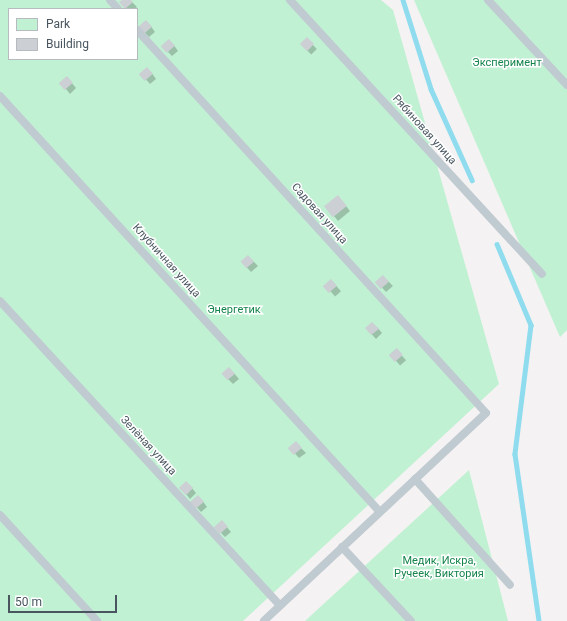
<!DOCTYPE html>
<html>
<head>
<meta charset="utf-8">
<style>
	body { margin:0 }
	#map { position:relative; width:567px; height:621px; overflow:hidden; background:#f4f2f2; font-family:Roboto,sans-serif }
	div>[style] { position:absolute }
	.green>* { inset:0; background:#c1f1d3 }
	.shadow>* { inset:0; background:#0003; transform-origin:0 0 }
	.stream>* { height:4.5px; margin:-2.25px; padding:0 2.25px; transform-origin:2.25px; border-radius:2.25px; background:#8edcee }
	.building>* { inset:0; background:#cccfd4; transform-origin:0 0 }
	.service>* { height:8px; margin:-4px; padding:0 4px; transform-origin:4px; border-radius:4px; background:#c0cad1 }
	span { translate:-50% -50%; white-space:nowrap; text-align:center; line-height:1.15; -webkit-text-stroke:3px #fff; paint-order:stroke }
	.park-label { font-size:11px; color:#16854c }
	.street-label { font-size:11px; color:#495660 }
	.legend { position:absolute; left:8px; top:8px; width:130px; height:52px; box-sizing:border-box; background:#fff; border:1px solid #b6bbbf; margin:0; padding:5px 7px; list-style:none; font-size:12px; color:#495660 }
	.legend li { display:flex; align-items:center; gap:8px; height:20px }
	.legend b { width:20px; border:1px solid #b6bbbf }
	.scale { position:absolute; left:8px; top:595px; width:109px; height:18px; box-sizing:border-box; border:2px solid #495660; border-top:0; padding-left:5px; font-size:12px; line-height:14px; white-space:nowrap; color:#495660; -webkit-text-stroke:3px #fff; paint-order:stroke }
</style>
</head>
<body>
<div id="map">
	<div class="green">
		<i style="clip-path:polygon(evenodd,0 0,381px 0,393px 10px,499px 384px,243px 621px,0 621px,0 0,9px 9px,137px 9px,137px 59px,9px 59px,9px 9px)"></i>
		<i style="clip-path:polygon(414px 0,567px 0,567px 330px,560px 337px)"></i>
		<i style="clip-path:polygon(469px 470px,508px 621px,305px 621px)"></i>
	</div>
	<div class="shadow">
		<i style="clip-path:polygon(123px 0,130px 0,137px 7px,135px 9px,127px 9px,121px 2px)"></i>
		<i style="clip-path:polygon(150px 25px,155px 32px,149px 37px,145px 33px)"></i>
		<i style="left:307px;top:39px;width:14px;height:8px;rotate:45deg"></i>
		<i style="clip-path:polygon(173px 44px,178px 51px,172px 56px,168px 52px)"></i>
		<i style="clip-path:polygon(151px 72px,156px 79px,150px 84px,141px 74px)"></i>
		<i style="clip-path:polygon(71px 82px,76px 88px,70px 94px,61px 83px)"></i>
		<i style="clip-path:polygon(342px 201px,350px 211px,338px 221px,326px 206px)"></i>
		<i style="clip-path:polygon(252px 260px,258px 266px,251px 272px,242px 262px)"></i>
		<i style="left:331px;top:280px;width:15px;height:8px;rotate:48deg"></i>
		<i style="clip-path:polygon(387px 280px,393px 286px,386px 292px,377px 282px)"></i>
		<i style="clip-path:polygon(377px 327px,382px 333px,376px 339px,366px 328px)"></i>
		<i style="left:396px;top:349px;width:15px;height:8px;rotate:48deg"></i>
		<i style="clip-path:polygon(233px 372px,239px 379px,233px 384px,223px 374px)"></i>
		<i style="clip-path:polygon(300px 447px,306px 453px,299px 458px,290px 448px)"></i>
		<i style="clip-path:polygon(191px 487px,196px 493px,190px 499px,186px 494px)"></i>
		<i style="clip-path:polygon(202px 500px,207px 507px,201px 512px,192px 502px)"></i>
		<i style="clip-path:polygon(226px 526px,231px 532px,225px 537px,221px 533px)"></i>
	</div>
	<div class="stream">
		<i style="left:403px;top:0;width:93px;rotate:72.5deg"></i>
		<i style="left:431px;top:89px;width:100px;rotate:65.7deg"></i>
		<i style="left:497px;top:244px;width:88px;rotate:67.2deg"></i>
		<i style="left:531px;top:325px;width:130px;rotate:97.1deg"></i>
		<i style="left:515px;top:454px;width:169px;rotate:81.8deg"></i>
	</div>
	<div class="building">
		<i style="clip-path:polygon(122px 0,131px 0,133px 2px,125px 9px,119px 2px)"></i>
		<i style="left:146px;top:20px;width:9px;height:11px;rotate:49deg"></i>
		<i style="left:307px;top:37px;width:10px;height:10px;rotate:45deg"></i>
		<i style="left:169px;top:39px;width:9px;height:11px;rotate:49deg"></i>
		<i style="left:147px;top:67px;width:9px;height:11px;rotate:49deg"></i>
		<i style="left:67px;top:76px;width:9px;height:11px;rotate:49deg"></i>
		<i style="left:338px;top:195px;width:14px;height:18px;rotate:51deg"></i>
		<i style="left:248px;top:255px;width:9px;height:10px;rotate:49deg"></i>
		<i style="left:383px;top:275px;width:9px;height:11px;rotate:49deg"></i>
		<i style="left:331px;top:279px;width:9px;height:11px;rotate:49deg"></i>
		<i style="clip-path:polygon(372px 322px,379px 329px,371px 335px,365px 328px)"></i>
		<i style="left:397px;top:348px;width:9px;height:11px;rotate:49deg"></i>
		<i style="left:229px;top:367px;width:9px;height:10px;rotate:49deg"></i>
		<i style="left:296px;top:441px;width:9px;height:11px;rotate:49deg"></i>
		<i style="left:186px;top:481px;width:10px;height:10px;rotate:45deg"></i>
		<i style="left:198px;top:495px;width:9px;height:11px;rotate:49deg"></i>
		<i style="left:222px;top:520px;width:9px;height:11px;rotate:49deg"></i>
	</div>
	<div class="service">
		<i style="left:110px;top:0;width:12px;rotate:48deg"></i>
		<i style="left:290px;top:0;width:372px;rotate:47.4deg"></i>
		<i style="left:488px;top:0;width:116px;rotate:47.1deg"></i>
		<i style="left:137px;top:30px;width:518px;rotate:47.66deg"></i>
		<i style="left:486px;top:413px;width:304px;rotate:136.9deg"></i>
		<i style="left:0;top:96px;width:563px;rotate:47.59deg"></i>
		<i style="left:0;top:301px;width:413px;rotate:47.4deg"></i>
		<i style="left:415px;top:479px;width:142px;rotate:48.1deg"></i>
		<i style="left:0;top:515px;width:144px;rotate:47.5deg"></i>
		<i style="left:342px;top:547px;width:101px;rotate:47deg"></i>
	</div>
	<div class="park-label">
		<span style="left:507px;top:63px">Эксперимент</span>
		<span style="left:234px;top:310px">Энергетик</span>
		<span style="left:439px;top:568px">Медик, Искра,<br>Ручеек, Виктория</span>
	</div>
	<div class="street-label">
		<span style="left:424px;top:130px;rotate:48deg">Рябиновая улица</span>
		<span style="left:319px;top:214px;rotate:48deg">Садовая улица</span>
		<span style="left:166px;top:261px;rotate:48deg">Клубничная улица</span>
		<span style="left:148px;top:446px;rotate:47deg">Зелёная улица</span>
	</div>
	<ul class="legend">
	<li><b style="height:11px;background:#c1f1d3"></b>Park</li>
	<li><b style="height:11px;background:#cccfd4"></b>Building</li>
	</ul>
	<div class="scale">50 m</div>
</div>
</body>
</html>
